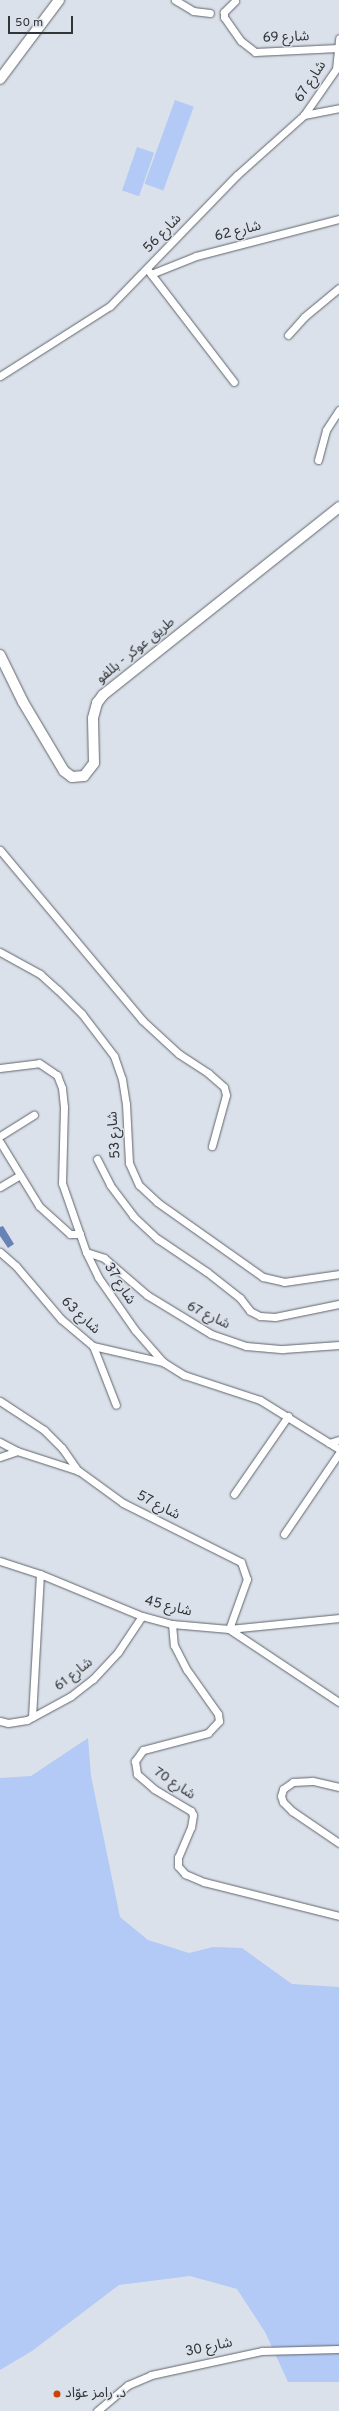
<!DOCTYPE html>
<html>
<head>
<meta charset="utf-8">
<style>
	body { margin:0 }
	#map { position:relative; width:339px; height:2411px; overflow:hidden; background:#dbe1ea; font-family:Overpass,"Noto Sans Arabic",sans-serif }
	div>[style] { position:absolute }
	.green>* { inset:0; background:#b2caf5; transform-origin:0 0 }
	.water>* { inset:0; background:#6682b7 }
	.roads { filter:drop-shadow(0 0 1px #60646c) drop-shadow(0 0 1px #60646c) }
	.street>* { height:7px; margin:-3.5px; padding:0 3.5px; transform-origin:3.5px; border-radius:3.5px; background:#fff }
	.secondary>* { height:10px; margin:-5px; padding:0 5px; transform-origin:5px; border-radius:5px; background:#fff }
	.dots>* { width:11px; height:11px; translate:-50% -50%; box-sizing:border-box; border:2px solid #dbe1ea; border-radius:50% }
	span { translate:-50% -50%; white-space:nowrap; text-align:center; line-height:1.15; -webkit-text-stroke:3px #dbe1ea; paint-order:stroke }
	.street-label { font-size:14px; color:#333538 }
	.poi-label { font-size:14px; color:#333538 }
	.left { translate:0 -50%; text-align:left }
	.scale { position:absolute; left:8px; top:16px; width:65px; height:18px; box-sizing:border-box; border:2px solid #333538; border-top:0; padding-left:5px; font-size:12px; line-height:14px; white-space:nowrap; color:#333538; -webkit-text-stroke:3px #dbe1ea; paint-order:stroke }
</style>
</head>
<body>
<div id="map">
	<div class="green">
		<i style="left:175px;top:100px;width:20px;height:89px;rotate:20deg"></i>
		<i style="left:137px;top:147px;width:18px;height:46px;rotate:19deg"></i>
		<i style="clip-path:polygon(88px 1738px,91px 1776px,120px 1917px,148px 1940px,189px 1953px,213px 1947px,242px 1948px,292px 1984px,339px 1987px,339px 2382px,288px 2382px,265px 2332px,237px 2289px,190px 2276px,119px 2285px,32px 2351px,0 2370px,0 1778px,31px 1776px)"></i>
	</div>
	<div class="water">
		<i style="clip-path:polygon(3px 1226px,14px 1244px,8px 1248px,0 1236px,0 1227px)"></i>
	</div>
	<div class="roads">
		<div class="street">
			<i style="left:175px;top:0;width:21px;rotate:31deg"></i>
			<i style="left:193px;top:11px;width:17px;rotate:7deg"></i>
			<i style="left:235px;top:1px;width:16px;rotate:135deg"></i>
			<i style="left:224px;top:12px;width:5px;rotate:90deg"></i>
			<i style="left:224px;top:17px;width:29px;rotate:55deg"></i>
			<i style="left:241px;top:41px;width:18px;rotate:38deg"></i>
			<i style="left:255px;top:52px;width:83px;rotate:-2.8deg"></i>
			<i style="left:304px;top:115px;width:56px;rotate:-55.2deg"></i>
			<i style="left:336px;top:69px;width:31px;rotate:-84deg"></i>
			<i style="left:147px;top:269px;width:6px;rotate:51deg"></i>
			<i style="left:151px;top:274px;width:48px;rotate:-21.8deg"></i>
			<i style="left:196px;top:256px;width:148px;rotate:-14.5deg"></i>
			<i style="left:151px;top:274px;width:136px;rotate:52.5deg"></i>
			<i style="left:288px;top:335px;width:24px;rotate:-48deg"></i>
			<i style="left:304px;top:317px;width:45px;rotate:-39.6deg"></i>
			<i style="left:0;top:376px;width:130px;rotate:-32.5deg"></i>
			<i style="left:110px;top:306px;width:182px;rotate:-45.9deg"></i>
			<i style="left:237px;top:175px;width:90px;rotate:-41.8deg"></i>
			<i style="left:304px;top:115px;width:36px;rotate:-11deg"></i>
			<i style="left:318px;top:460px;width:31px;rotate:-75deg"></i>
			<i style="left:326px;top:430px;width:24px;rotate:-57deg"></i>
			<i style="left:0;top:850px;width:222px;rotate:50.1deg"></i>
			<i style="left:142px;top:1020px;width:50px;rotate:42.6deg"></i>
			<i style="left:179px;top:1054px;width:35px;rotate:33deg"></i>
			<i style="left:208px;top:1073px;width:21px;rotate:41deg"></i>
			<i style="left:224px;top:1087px;width:8px;rotate:76deg"></i>
			<i style="left:226px;top:1095px;width:53px;rotate:105.4deg"></i>
			<i style="left:0;top:952px;width:46px;rotate:28.8deg"></i>
			<i style="left:40px;top:974px;width:24px;rotate:42deg"></i>
			<i style="left:58px;top:990px;width:34px;rotate:45deg"></i>
			<i style="left:82px;top:1014px;width:53px;rotate:52.7deg"></i>
			<i style="left:114px;top:1056px;width:24px;rotate:71deg"></i>
			<i style="left:122px;top:1079px;width:25px;rotate:81deg"></i>
			<i style="left:126px;top:1104px;width:59px;rotate:87.1deg"></i>
			<i style="left:129px;top:1163px;width:24px;rotate:66deg"></i>
			<i style="left:139px;top:1185px;width:25px;rotate:43deg"></i>
			<i style="left:157px;top:1202px;width:130px;rotate:35.3deg"></i>
			<i style="left:263px;top:1277px;width:22px;rotate:13deg"></i>
			<i style="left:284px;top:1282px;width:56px;rotate:-8.3deg"></i>
			<i style="left:0;top:1068px;width:39px;rotate:-7deg"></i>
			<i style="left:39px;top:1063px;width:22px;rotate:34deg"></i>
			<i style="left:57px;top:1075px;width:14px;rotate:69deg"></i>
			<i style="left:62px;top:1088px;width:19px;rotate:84deg"></i>
			<i style="left:64px;top:1107px;width:76px;rotate:91.5deg"></i>
			<i style="left:62px;top:1183px;width:73px;rotate:70.8deg"></i>
			<i style="left:86px;top:1252px;width:28px;rotate:64deg"></i>
			<i style="left:98px;top:1277px;width:65px;rotate:55.1deg"></i>
			<i style="left:135px;top:1330px;width:43px;rotate:48.8deg"></i>
			<i style="left:163px;top:1362px;width:25px;rotate:32deg"></i>
			<i style="left:184px;top:1375px;width:80px;rotate:18.2deg"></i>
			<i style="left:260px;top:1400px;width:93px;rotate:31.8deg"></i>
			<i style="left:0;top:1136px;width:40px;rotate:-32deg"></i>
			<i style="left:0;top:1142px;width:75px;rotate:58.6deg"></i>
			<i style="left:39px;top:1206px;width:42px;rotate:42.1deg"></i>
			<i style="left:70px;top:1234px;width:10px"></i>
			<i style="left:97px;top:1159px;width:29px;rotate:63deg"></i>
			<i style="left:110px;top:1185px;width:39px;rotate:53deg"></i>
			<i style="left:133px;top:1216px;width:34px;rotate:43deg"></i>
			<i style="left:158px;top:1239px;width:59px;rotate:34deg"></i>
			<i style="left:207px;top:1272px;width:42px;rotate:38.2deg"></i>
			<i style="left:240px;top:1298px;width:16px;rotate:52deg"></i>
			<i style="left:250px;top:1311px;width:11px;rotate:27deg"></i>
			<i style="left:260px;top:1316px;width:15px;rotate:4deg"></i>
			<i style="left:275px;top:1317px;width:65px;rotate:-11.5deg"></i>
			<i style="left:0;top:1187px;width:23px;rotate:-31deg"></i>
			<i style="left:0;top:1252px;width:21px;rotate:41deg"></i>
			<i style="left:16px;top:1266px;width:70px;rotate:49.7deg"></i>
			<i style="left:61px;top:1319px;width:42px;rotate:40.2deg"></i>
			<i style="left:93px;top:1346px;width:72px;rotate:12.9deg"></i>
			<i style="left:86px;top:1252px;width:19px;rotate:18deg"></i>
			<i style="left:104px;top:1258px;width:57px;rotate:40.7deg"></i>
			<i style="left:147px;top:1295px;width:75px;rotate:31.4deg"></i>
			<i style="left:211px;top:1334px;width:37px;rotate:19deg"></i>
			<i style="left:246px;top:1346px;width:37px;rotate:5deg"></i>
			<i style="left:283px;top:1349px;width:56px;rotate:-4.1deg"></i>
			<i style="left:93px;top:1346px;width:63px;rotate:68.7deg"></i>
			<i style="left:0;top:1401px;width:53px;rotate:33.4deg"></i>
			<i style="left:44px;top:1430px;width:25px;rotate:45deg"></i>
			<i style="left:62px;top:1448px;width:28px;rotate:55deg"></i>
			<i style="left:0;top:1442px;width:19px;rotate:28deg"></i>
			<i style="left:17px;top:1451px;width:65px;rotate:17.9deg"></i>
			<i style="left:79px;top:1471px;width:54px;rotate:36deg"></i>
			<i style="left:123px;top:1503px;width:132px;rotate:26.6deg"></i>
			<i style="left:241px;top:1562px;width:18px;rotate:71deg"></i>
			<i style="left:247px;top:1579px;width:53px;rotate:109.8deg"></i>
			<i style="left:229px;top:1629px;width:132px;rotate:33.6deg"></i>
			<i style="left:329px;top:1443px;width:10px;rotate:-17deg"></i>
			<i style="left:0;top:1457px;width:18px;rotate:-19deg"></i>
			<i style="left:234px;top:1494px;width:95px;rotate:-55.3deg"></i>
			<i style="left:284px;top:1534px;width:98px;rotate:-55.8deg"></i>
			<i style="left:0;top:1561px;width:42px;rotate:18deg"></i>
			<i style="left:40px;top:1574px;width:110px;rotate:22.4deg"></i>
			<i style="left:142px;top:1616px;width:31px;rotate:15deg"></i>
			<i style="left:172px;top:1624px;width:57px;rotate:5deg"></i>
			<i style="left:229px;top:1629px;width:111px;rotate:-5.7deg"></i>
			<i style="left:172px;top:1624px;width:21px;rotate:85deg"></i>
			<i style="left:174px;top:1645px;width:28px;rotate:63deg"></i>
			<i style="left:187px;top:1670px;width:54px;rotate:54.8deg"></i>
			<i style="left:218px;top:1714px;width:7px;rotate:82deg"></i>
			<i style="left:219px;top:1721px;width:16px;rotate:133deg"></i>
			<i style="left:208px;top:1733px;width:67px;rotate:165.3deg"></i>
			<i style="left:143px;top:1750px;width:14px;rotate:126deg"></i>
			<i style="left:135px;top:1761px;width:13px;rotate:81deg"></i>
			<i style="left:137px;top:1774px;width:23px;rotate:41deg"></i>
			<i style="left:154px;top:1789px;width:43px;rotate:30.7deg"></i>
			<i style="left:191px;top:1811px;width:4px;rotate:63deg"></i>
			<i style="left:193px;top:1815px;width:12px;rotate:99deg"></i>
			<i style="left:191px;top:1827px;width:33px;rotate:113deg"></i>
			<i style="left:178px;top:1857px;width:9px;rotate:90deg"></i>
			<i style="left:178px;top:1866px;width:11px;rotate:49deg"></i>
			<i style="left:185px;top:1874px;width:21px;rotate:23deg"></i>
			<i style="left:204px;top:1882px;width:139px;rotate:14.1deg"></i>
			<i style="left:32px;top:1717px;width:143px;rotate:-86.8deg"></i>
			<i style="left:0;top:1721px;width:8px;rotate:14deg"></i>
			<i style="left:8px;top:1723px;width:19px;rotate:-9deg"></i>
			<i style="left:27px;top:1720px;width:50px;rotate:-28.6deg"></i>
			<i style="left:71px;top:1696px;width:28px;rotate:-38deg"></i>
			<i style="left:93px;top:1679px;width:37px;rotate:-47deg"></i>
			<i style="left:118px;top:1652px;width:43px;rotate:-56.3deg"></i>
			<i style="left:339px;top:1787px;width:28px;rotate:-167deg"></i>
			<i style="left:312px;top:1781px;width:19px;rotate:177deg"></i>
			<i style="left:293px;top:1782px;width:12px;rotate:145deg"></i>
			<i style="left:283px;top:1789px;width:7px;rotate:106deg"></i>
			<i style="left:281px;top:1796px;width:6px;rotate:72deg"></i>
			<i style="left:283px;top:1802px;width:13px;rotate:45deg"></i>
			<i style="left:292px;top:1811px;width:57px;rotate:34.2deg"></i>
			<i style="left:97px;top:2411px;width:40px;rotate:-40deg"></i>
			<i style="left:128px;top:2385px;width:25px;rotate:-23deg"></i>
			<i style="left:151px;top:2375px;width:114px;rotate:-12.2deg"></i>
			<i style="left:262px;top:2351px;width:77px;rotate:-1.5deg"></i>
		</div>
		<div class="secondary">
			<i style="left:0;top:79px;width:99px;rotate:-53.2deg"></i>
			<i style="left:0;top:655px;width:52px;rotate:63.9deg"></i>
			<i style="left:23px;top:702px;width:80px;rotate:59.3deg"></i>
			<i style="left:64px;top:771px;width:10px;rotate:37deg"></i>
			<i style="left:72px;top:777px;width:12px;rotate:-5deg"></i>
			<i style="left:84px;top:776px;width:16px;rotate:-52deg"></i>
			<i style="left:94px;top:763px;width:45px;rotate:-91.3deg"></i>
			<i style="left:93px;top:718px;width:16px;rotate:-75deg"></i>
			<i style="left:97px;top:703px;width:10px;rotate:-53deg"></i>
			<i style="left:103px;top:695px;width:302px;rotate:-38.5deg"></i>
		</div>
	</div>
	<div class="dots">
		<i style="left:57px;top:2394px;background:#ca4407"></i>
	</div>
	<div class="street-label">
		<span style="left:286px;top:38px;rotate:-2deg">شارع 69</span>
		<span style="left:311px;top:82px;rotate:-57deg">شارع 67</span>
		<span style="left:238px;top:232px;rotate:-14deg">شارع 62</span>
		<span style="left:163px;top:234px;rotate:-46deg">شارع 56</span>
		<span style="left:136px;top:651px;rotate:-39deg">طريق عوكر - بللفو</span>
		<span style="left:115px;top:1135px;rotate:-94deg">شارع 53</span>
		<span style="left:119px;top:1284px;rotate:58deg">شارع 37</span>
		<span style="left:80px;top:1316px;rotate:43deg">شارع 63</span>
		<span style="left:208px;top:1316px;rotate:26deg">شارع 67</span>
		<span style="left:158px;top:1506px;rotate:27deg">شارع 57</span>
		<span style="left:168px;top:1607px;rotate:14deg">شارع 45</span>
		<span style="left:74px;top:1675px;rotate:-38deg">شارع 61</span>
		<span style="left:174px;top:1784px;rotate:34deg">شارع 70</span>
		<span style="left:209px;top:2348px;rotate:-12deg">شارع 30</span>
	</div>
	<div class="poi-label">
		<span class="left" style="left:65px;top:2394px">د. رامز عوّاد</span>
	</div>
	<div class="scale">50 m</div>
</div>
</body>
</html>
